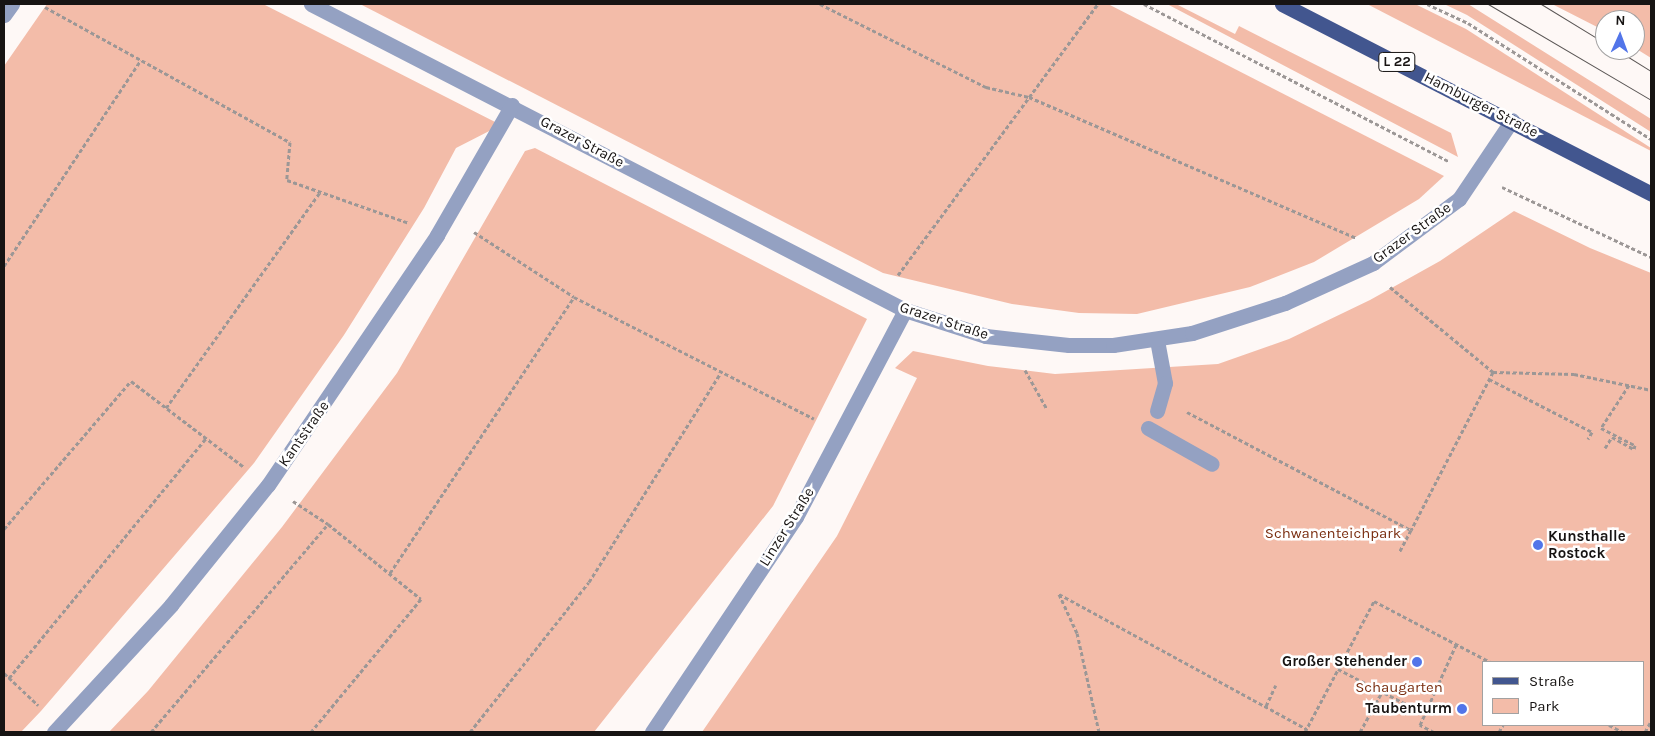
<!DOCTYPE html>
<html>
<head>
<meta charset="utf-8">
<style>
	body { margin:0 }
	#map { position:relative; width:1655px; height:736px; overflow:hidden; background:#fef8f6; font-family:Karla,sans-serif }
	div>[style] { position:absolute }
	.green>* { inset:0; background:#f3bca9 }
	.path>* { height:3px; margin-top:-1.5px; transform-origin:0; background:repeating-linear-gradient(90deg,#9c9796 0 4px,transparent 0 6.5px) }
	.lane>* { height:15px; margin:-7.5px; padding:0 7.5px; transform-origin:7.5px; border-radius:7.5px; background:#94a1c2 }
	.street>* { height:15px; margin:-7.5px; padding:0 7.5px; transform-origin:7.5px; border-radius:7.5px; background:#94a1c2 }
	.primary>* { height:15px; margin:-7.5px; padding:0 7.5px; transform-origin:7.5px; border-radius:7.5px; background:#42568f }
	.tram>* { height:1px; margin:-0.5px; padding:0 0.5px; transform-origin:0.5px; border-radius:0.5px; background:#5a5655 }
	.dots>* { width:14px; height:14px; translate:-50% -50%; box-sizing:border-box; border:2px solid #fff; border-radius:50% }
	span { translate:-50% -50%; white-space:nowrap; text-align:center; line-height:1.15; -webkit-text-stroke:5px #fff; paint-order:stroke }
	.shield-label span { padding:1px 4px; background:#fff; border:1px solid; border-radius:4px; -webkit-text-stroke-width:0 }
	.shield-label { font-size:14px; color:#171413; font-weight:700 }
	.street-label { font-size:15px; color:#171413 }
	.park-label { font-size:15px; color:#7a2e10 }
	.poi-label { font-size:15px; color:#171413; font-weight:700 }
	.left { translate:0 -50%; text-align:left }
	.right { translate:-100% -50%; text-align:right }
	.frame { position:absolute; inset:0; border:5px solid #171413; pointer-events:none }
	.legend { position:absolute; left:1482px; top:661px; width:162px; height:65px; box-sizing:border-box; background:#fff; border:1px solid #a2a1a1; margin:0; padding:6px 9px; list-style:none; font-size:15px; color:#171413 }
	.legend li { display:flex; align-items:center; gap:10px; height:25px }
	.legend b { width:25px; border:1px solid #a2a1a1 }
	.north { position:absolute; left:1595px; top:10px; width:50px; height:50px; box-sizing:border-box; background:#fff; border:1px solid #a2a1a1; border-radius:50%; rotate:2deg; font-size:14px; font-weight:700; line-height:20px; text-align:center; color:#171413 }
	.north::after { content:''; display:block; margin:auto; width:18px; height:22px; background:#5275e9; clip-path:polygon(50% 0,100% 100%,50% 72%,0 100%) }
</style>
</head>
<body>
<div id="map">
	<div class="green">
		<i style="clip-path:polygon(47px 4px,263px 4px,501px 125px,456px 148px,424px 208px,344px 335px,254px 463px,41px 711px,21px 732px,4px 732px,4px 66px)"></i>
		<i style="clip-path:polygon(360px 4px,1108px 4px,1444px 176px,1419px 199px,1314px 262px,1250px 287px,1137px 314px,1079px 313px,1012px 304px,883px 273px)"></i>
		<i style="clip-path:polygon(1167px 4px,1176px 4px,1235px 34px,1239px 26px,1451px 133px,1458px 157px)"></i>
		<i style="clip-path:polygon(1367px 4px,1415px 4px,1466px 29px,1651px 148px,1651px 151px)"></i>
		<i style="clip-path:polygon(1444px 4px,1468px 4px,1651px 119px,1651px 132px,1467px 15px)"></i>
		<i style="clip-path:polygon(1552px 4px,1651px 4px,1651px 58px,1635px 48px,1635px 20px,1605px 20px,1605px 31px)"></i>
		<i style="clip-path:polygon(535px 148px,867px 319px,773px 506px,594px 732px,109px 732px,148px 691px,282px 527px,397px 373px,525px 151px)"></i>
		<i style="clip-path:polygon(evenodd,1514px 211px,1590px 248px,1651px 273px,1651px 732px,702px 732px,837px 536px,917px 378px,895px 368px,913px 351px,988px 366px,1055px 374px,1218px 364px,1289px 339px,1370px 300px,1440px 261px,1514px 211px,1484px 662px,1644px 662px,1644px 725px,1484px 725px,1484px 662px)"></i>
	</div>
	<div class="path">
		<i style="left:820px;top:4px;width:186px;rotate:26.6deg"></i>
		<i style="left:986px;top:87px;width:44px;rotate:13.1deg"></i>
		<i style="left:1029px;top:97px;width:357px;rotate:23.3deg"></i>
		<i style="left:1144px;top:4px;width:344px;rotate:27.3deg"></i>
		<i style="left:1427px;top:4px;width:45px;rotate:24.9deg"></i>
		<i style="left:1468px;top:23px;width:217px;rotate:32.4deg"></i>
		<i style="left:45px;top:7px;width:280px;rotate:28.9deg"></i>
		<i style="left:290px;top:142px;width:38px;rotate:95deg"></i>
		<i style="left:287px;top:180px;width:129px;rotate:19.4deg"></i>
		<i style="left:1502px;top:187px;width:165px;rotate:25.2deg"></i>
		<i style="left:474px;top:232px;width:119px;rotate:33deg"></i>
		<i style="left:574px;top:297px;width:269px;rotate:26.9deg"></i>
		<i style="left:4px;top:266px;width:247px;rotate:-56.4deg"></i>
		<i style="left:898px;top:275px;width:337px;rotate:-53.6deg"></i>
		<i style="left:1390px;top:287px;width:134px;rotate:39.5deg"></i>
		<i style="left:1493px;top:372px;width:178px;rotate:117.4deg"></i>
		<i style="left:1025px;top:370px;width:45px;rotate:60.6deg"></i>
		<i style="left:1493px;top:372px;width:81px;rotate:1.4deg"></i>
		<i style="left:1574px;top:374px;width:79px;rotate:11.7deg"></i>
		<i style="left:1489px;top:379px;width:116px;rotate:27.2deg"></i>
		<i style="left:1592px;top:432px;width:8px;rotate:120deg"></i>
		<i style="left:1629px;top:385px;width:51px;rotate:123.1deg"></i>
		<i style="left:1601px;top:428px;width:38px;rotate:27deg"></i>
		<i style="left:1635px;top:445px;width:4px;rotate:104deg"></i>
		<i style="left:166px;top:408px;width:265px;rotate:-54.5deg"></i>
		<i style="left:1187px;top:412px;width:253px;rotate:27.8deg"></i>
		<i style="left:1411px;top:530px;width:24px;rotate:118deg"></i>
		<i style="left:1605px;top:448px;width:13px;rotate:-58deg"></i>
		<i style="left:1612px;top:437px;width:25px;rotate:29deg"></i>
		<i style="left:293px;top:501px;width:42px;rotate:33.3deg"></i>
		<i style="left:328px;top:524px;width:119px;rotate:38.9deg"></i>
		<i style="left:421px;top:599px;width:173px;rotate:129.6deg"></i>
		<i style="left:4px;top:529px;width:195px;rotate:-49.4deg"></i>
		<i style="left:131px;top:381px;width:142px;rotate:37.3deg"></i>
		<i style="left:390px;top:573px;width:332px;rotate:-56.3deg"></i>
		<i style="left:1338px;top:669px;width:98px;rotate:27.3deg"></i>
		<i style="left:4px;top:673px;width:47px;rotate:43.3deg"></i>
		<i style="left:9px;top:678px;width:310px;rotate:-50.6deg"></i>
		<i style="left:1266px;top:706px;width:23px;rotate:-65deg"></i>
		<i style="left:1609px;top:725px;width:16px;rotate:27deg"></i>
		<i style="left:151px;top:732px;width:273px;rotate:-49.6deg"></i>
		<i style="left:470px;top:732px;width:191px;rotate:-51.6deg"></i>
		<i style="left:589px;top:582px;width:248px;rotate:-57.8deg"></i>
		<i style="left:1099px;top:732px;width:101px;rotate:-102.5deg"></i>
		<i style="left:1077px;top:633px;width:43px;rotate:-114.8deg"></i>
		<i style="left:1059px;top:594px;width:282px;rotate:28.6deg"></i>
		<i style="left:1305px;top:732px;width:148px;rotate:-62.2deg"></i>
		<i style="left:1374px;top:601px;width:131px;rotate:27.7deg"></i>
		<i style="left:1360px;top:732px;width:46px;rotate:-61.2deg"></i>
		<i style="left:1434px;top:732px;width:16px;rotate:-153deg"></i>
		<i style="left:1420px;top:725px;width:88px;rotate:-65.8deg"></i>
		<i style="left:1499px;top:732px;width:8px;rotate:-60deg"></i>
		<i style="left:1645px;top:732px;width:13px;rotate:-61deg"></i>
	</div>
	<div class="lane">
		<i style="left:1157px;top:340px;width:44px;rotate:79.5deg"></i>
		<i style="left:1165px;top:383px;width:29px;rotate:106deg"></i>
		<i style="left:1148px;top:428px;width:73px;rotate:29.4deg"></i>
	</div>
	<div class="street">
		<i style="left:311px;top:4px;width:668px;rotate:27.26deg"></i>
		<i style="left:905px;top:310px;width:85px;rotate:17.8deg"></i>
		<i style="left:986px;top:336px;width:83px;rotate:6.2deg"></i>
		<i style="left:1069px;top:345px;width:44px"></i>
		<i style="left:1113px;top:345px;width:80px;rotate:-8.6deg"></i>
		<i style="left:1192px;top:333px;width:98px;rotate:-17.9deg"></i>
		<i style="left:1285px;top:303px;width:97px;rotate:-24.4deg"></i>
		<i style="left:1373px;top:263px;width:107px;rotate:-36.7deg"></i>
		<i style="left:1459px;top:199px;width:95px;rotate:-56.1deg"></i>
		<i style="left:4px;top:15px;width:14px;rotate:-54deg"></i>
		<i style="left:54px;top:732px;width:173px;rotate:-47.3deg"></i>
		<i style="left:171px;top:605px;width:154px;rotate:-51.1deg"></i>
		<i style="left:268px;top:485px;width:302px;rotate:-55.9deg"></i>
		<i style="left:437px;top:235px;width:150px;rotate:-60deg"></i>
		<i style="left:652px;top:732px;width:259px;rotate:-56.2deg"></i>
		<i style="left:796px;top:517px;width:234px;rotate:-62.2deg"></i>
	</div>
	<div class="primary">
		<i style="left:1282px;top:4px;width:415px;rotate:27.2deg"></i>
	</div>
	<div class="tram">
		<i style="left:1488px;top:4px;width:189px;rotate:30.5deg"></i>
		<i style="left:1541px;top:4px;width:75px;rotate:31.4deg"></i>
		<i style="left:1617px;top:50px;width:40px;rotate:32deg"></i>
	</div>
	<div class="dots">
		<i style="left:1538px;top:545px;background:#5275e9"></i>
		<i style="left:1417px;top:662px;background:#5275e9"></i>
		<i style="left:1462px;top:709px;background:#5275e9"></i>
	</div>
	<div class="shield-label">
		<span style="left:1397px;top:62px">L 22</span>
	</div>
	<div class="street-label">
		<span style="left:1481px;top:105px;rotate:27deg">Hamburger Straße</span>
		<span style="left:582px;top:142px;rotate:28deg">Grazer Straße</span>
		<span style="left:1412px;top:233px;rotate:-36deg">Grazer Straße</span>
		<span style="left:944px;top:321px;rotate:18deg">Grazer Straße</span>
		<span style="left:304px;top:434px;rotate:-55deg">Kantstraße</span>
		<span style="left:787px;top:527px;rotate:-58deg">Linzer Straße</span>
	</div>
	<div class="park-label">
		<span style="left:1333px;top:534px">Schwanenteichpark</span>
		<span style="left:1399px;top:688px">Schaugarten</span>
	</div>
	<div class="poi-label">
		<span class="left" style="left:1548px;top:545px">Kunsthalle<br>Rostock</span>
		<span class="right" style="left:1407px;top:662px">Großer Stehender</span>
		<span class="right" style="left:1452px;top:709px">Taubenturm</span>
	</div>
	<div class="frame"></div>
	<ul class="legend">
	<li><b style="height:6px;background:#42568f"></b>Straße</li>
	<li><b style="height:14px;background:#f3bca9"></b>Park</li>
	</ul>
	<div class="north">N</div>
</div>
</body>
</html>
